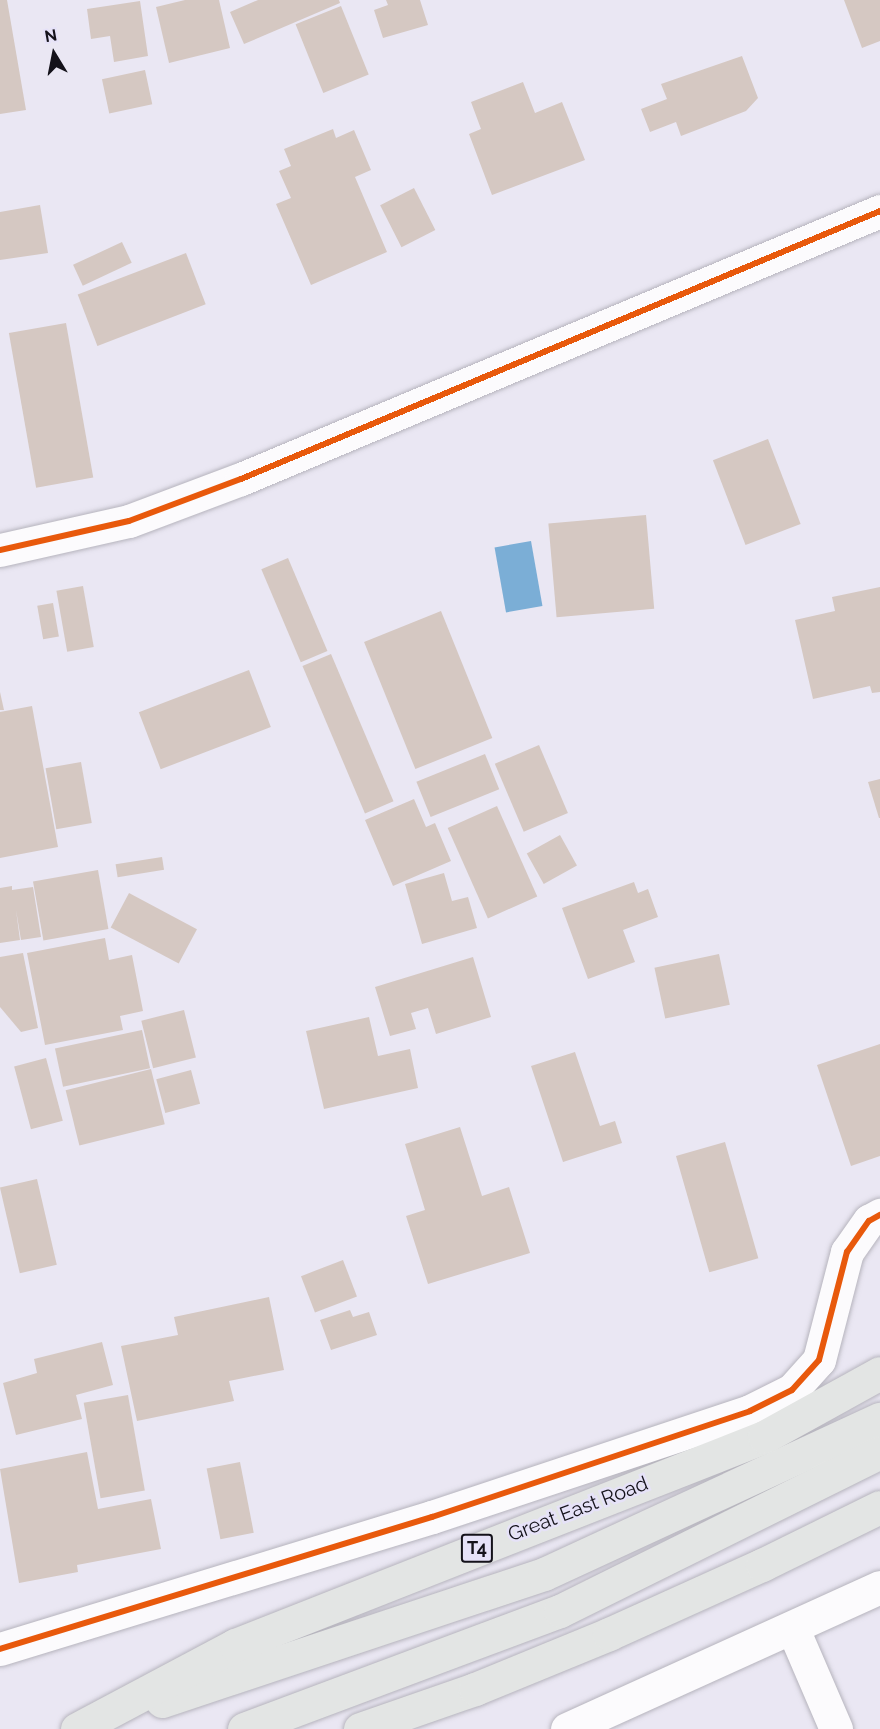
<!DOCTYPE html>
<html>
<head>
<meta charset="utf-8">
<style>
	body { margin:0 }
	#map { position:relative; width:880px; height:1729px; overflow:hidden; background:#eae7f3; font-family:Raleway,sans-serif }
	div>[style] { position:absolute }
	.water>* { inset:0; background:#7baed6; transform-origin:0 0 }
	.building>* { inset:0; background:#d5c8c2; transform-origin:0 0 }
	.roads { filter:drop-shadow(0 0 2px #b6b4bd) drop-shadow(0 0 2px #b6b4bd) }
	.minor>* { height:33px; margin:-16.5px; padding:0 16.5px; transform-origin:16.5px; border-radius:16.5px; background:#fcfbfd }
	.major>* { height:33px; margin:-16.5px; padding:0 16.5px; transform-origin:16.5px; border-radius:16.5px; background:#e3e5e4 }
	.cycleway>* { height:6px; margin:-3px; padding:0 3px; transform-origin:3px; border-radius:3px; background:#e8590c }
	span { translate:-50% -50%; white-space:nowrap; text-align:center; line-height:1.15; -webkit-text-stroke:5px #e6e2f8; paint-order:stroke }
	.shield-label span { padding:2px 4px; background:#e6e2f8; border:2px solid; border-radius:4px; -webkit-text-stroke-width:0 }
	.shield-label { font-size:18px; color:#14121a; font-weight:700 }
	.street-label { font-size:20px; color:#14121a }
	.north { position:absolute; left:24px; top:24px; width:60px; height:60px; -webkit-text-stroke:4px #e6e2f8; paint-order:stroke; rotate:350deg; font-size:16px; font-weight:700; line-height:24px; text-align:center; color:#14121a }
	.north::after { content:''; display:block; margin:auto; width:21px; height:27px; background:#14121a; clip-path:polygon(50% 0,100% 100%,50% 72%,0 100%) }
</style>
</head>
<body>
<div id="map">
	<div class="water">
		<i style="left:531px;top:541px;width:66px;height:37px;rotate:80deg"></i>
	</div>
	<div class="building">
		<i style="clip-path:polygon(0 0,7px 0,26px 110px,0 114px)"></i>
		<i style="clip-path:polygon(185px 0,219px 0,230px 48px,169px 63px,156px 7px)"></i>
		<i style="clip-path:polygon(258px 0,339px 0,340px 3px,244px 44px,230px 12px)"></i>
		<i style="clip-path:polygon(386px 0,420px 0,428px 25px,383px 38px,374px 10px,388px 5px)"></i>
		<i style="clip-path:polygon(844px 0,880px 0,880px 41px,862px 48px)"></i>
		<i style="clip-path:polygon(140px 1px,148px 56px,114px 62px,110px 36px,91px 39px,87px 9px)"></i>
		<i style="left:341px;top:6px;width:74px;height:49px;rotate:68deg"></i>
		<i style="clip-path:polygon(742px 56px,758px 98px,746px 111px,681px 136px,676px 122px,650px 132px,641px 109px,667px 99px,661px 84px)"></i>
		<i style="left:145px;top:70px;width:35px;height:44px;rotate:78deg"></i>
		<i style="clip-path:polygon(523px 82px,535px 113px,562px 102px,585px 160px,492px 195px,469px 134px,481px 129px,471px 102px)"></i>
		<i style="clip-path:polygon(333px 129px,336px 138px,354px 130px,371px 170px,355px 177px,387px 252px,311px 285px,276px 204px,291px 198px,279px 171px,291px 166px,284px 149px)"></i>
		<i style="left:414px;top:188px;width:47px;height:38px;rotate:63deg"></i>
		<i style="clip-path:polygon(40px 205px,48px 253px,0 260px,0 212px)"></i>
		<i style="left:122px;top:242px;width:23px;height:54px;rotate:65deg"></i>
		<i style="left:186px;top:253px;width:55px;height:116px;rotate:69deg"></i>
		<i style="left:66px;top:323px;width:157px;height:58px;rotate:80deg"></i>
		<i style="left:768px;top:439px;width:91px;height:59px;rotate:69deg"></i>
		<i style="left:646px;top:515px;width:94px;height:98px;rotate:85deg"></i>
		<i style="left:288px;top:558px;width:101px;height:29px;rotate:67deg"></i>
		<i style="left:83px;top:586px;width:62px;height:27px;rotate:80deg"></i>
		<i style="clip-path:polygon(880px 587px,880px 692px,872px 693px,870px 686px,813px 699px,795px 620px,835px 611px,832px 597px)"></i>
		<i style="left:53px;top:603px;width:34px;height:16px;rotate:80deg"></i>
		<i style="left:441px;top:611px;width:137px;height:83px;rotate:68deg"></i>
		<i style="left:331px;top:654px;width:160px;height:31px;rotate:67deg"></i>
		<i style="left:249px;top:670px;width:61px;height:118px;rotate:69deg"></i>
		<i style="clip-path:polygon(0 692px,4px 710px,0 710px)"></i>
		<i style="clip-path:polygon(32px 706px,58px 847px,0 858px,0 712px)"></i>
		<i style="left:539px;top:745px;width:74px;height:48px;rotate:67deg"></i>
		<i style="left:485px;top:754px;width:38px;height:74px;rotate:68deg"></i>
		<i style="left:81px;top:762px;width:62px;height:36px;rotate:80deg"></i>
		<i style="clip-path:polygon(880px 779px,880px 818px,879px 818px,868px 782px)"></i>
		<i style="clip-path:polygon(414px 799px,426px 827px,435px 823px,451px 861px,393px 886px,365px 820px)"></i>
		<i style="left:497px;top:806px;width:99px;height:54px;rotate:66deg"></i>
		<i style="left:560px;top:835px;width:35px;height:38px;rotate:61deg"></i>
		<i style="left:162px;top:857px;width:13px;height:47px;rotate:81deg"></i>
		<i style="left:98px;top:870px;width:60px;height:66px;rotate:80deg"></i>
		<i style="clip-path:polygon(444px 873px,452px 901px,468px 897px,477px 928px,422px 944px,405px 884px)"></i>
		<i style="clip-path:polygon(634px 882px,638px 893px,648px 889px,658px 917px,623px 930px,635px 962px,588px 979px,562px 908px)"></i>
		<i style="clip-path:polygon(12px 886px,12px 890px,33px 887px,41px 937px,21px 940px,16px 910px,20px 940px,0 943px,0 888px)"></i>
		<i style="left:129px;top:893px;width:77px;height:39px;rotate:28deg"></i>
		<i style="clip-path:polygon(105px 938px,109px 960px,132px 955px,143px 1011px,120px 1016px,123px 1030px,45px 1045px,27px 953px)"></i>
		<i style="clip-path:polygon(23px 953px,38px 1028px,21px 1032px,0 1007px,0 957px)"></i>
		<i style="left:719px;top:954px;width:52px;height:66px;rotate:78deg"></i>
		<i style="clip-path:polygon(473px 957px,491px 1017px,436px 1034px,428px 1008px,411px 1013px,416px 1029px,390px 1036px,375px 987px)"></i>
		<i style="left:184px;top:1010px;width:49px;height:44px;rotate:76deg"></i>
		<i style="clip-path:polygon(369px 1017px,378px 1056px,410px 1049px,418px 1088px,324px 1109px,306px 1031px)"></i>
		<i style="left:142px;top:1030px;width:39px;height:89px;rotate:78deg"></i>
		<i style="clip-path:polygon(880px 1044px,880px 1156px,851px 1166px,817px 1065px)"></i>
		<i style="clip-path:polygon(575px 1052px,600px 1126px,615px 1121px,622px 1143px,563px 1162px,531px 1066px)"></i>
		<i style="left:46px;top:1058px;width:65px;height:33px;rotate:75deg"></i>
		<i style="left:151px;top:1069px;width:57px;height:88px;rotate:76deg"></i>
		<i style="left:191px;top:1070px;width:35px;height:36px;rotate:75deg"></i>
		<i style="clip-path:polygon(460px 1127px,482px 1196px,509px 1187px,530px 1253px,428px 1284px,406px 1216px,425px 1210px,405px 1144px)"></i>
		<i style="left:725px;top:1142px;width:121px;height:51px;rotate:74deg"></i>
		<i style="left:37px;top:1179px;width:88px;height:38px;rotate:77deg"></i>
		<i style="left:343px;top:1260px;width:39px;height:45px;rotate:69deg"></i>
		<i style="clip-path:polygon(269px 1297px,284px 1370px,229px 1381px,234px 1401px,137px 1421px,121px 1346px,178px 1335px,174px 1317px)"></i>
		<i style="clip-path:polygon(350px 1310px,353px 1317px,369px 1312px,377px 1335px,331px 1350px,320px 1320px)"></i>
		<i style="clip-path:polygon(102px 1342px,113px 1385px,76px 1395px,82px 1419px,16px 1435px,3px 1383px,37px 1373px,34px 1359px)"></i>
		<i style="left:128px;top:1395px;width:97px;height:45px;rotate:80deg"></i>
		<i style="clip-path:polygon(87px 1452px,98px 1509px,151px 1499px,161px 1549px,77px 1565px,78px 1572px,19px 1583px,0 1469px)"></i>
		<i style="left:240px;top:1462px;width:72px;height:34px;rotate:79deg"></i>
	</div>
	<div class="roads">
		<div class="minor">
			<i style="left:0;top:550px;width:132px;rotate:-12.7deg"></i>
			<i style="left:129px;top:521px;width:120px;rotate:-20.6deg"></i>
			<i style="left:241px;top:479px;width:693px;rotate:-22.75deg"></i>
			<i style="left:793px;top:1629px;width:109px;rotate:66.7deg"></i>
			<i style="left:0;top:1649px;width:452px;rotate:-17deg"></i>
			<i style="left:432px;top:1517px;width:335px;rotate:-18.4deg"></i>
			<i style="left:750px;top:1411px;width:47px;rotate:-26.6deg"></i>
			<i style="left:792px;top:1390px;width:40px;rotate:-48deg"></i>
			<i style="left:819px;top:1360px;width:112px;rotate:-75.5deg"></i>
			<i style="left:847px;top:1252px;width:38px;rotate:-55deg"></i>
			<i style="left:869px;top:1221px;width:13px;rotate:-29deg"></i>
			<i style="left:567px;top:1729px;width:344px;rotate:-24.4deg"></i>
		</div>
		<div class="major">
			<i style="left:162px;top:1701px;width:403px;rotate:-18.4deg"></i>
			<i style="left:544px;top:1574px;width:370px;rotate:-24.8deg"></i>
			<i style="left:77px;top:1729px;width:179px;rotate:-28deg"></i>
			<i style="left:235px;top:1645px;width:568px;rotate:-21.46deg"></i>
			<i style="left:764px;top:1437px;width:132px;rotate:-28.9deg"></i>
			<i style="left:244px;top:1729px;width:337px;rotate:-20.5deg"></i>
			<i style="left:560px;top:1611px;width:357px;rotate:-26.4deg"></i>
			<i style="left:360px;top:1729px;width:122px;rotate:-19.2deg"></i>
			<i style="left:475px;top:1689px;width:145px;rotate:-22.3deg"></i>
			<i style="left:609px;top:1634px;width:168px;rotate:-24.3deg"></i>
			<i style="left:762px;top:1565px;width:131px;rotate:-26.2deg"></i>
		</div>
	</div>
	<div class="cycleway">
		<i style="left:0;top:550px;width:132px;rotate:-12.7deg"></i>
		<i style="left:129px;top:521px;width:120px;rotate:-20.6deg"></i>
		<i style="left:241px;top:479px;width:693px;rotate:-22.75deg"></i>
		<i style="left:0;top:1649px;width:452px;rotate:-17deg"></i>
		<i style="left:432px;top:1517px;width:335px;rotate:-18.4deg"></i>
		<i style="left:750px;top:1411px;width:47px;rotate:-26.6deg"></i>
		<i style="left:792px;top:1390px;width:40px;rotate:-48deg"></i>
		<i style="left:819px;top:1360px;width:112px;rotate:-75.5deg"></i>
		<i style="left:847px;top:1252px;width:38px;rotate:-55deg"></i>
		<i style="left:869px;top:1221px;width:13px;rotate:-29deg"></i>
	</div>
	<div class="shield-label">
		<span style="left:477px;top:1548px">T4</span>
	</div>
	<div class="street-label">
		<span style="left:578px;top:1509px;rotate:-21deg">Great East Road</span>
	</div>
	<div class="north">N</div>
</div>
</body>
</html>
